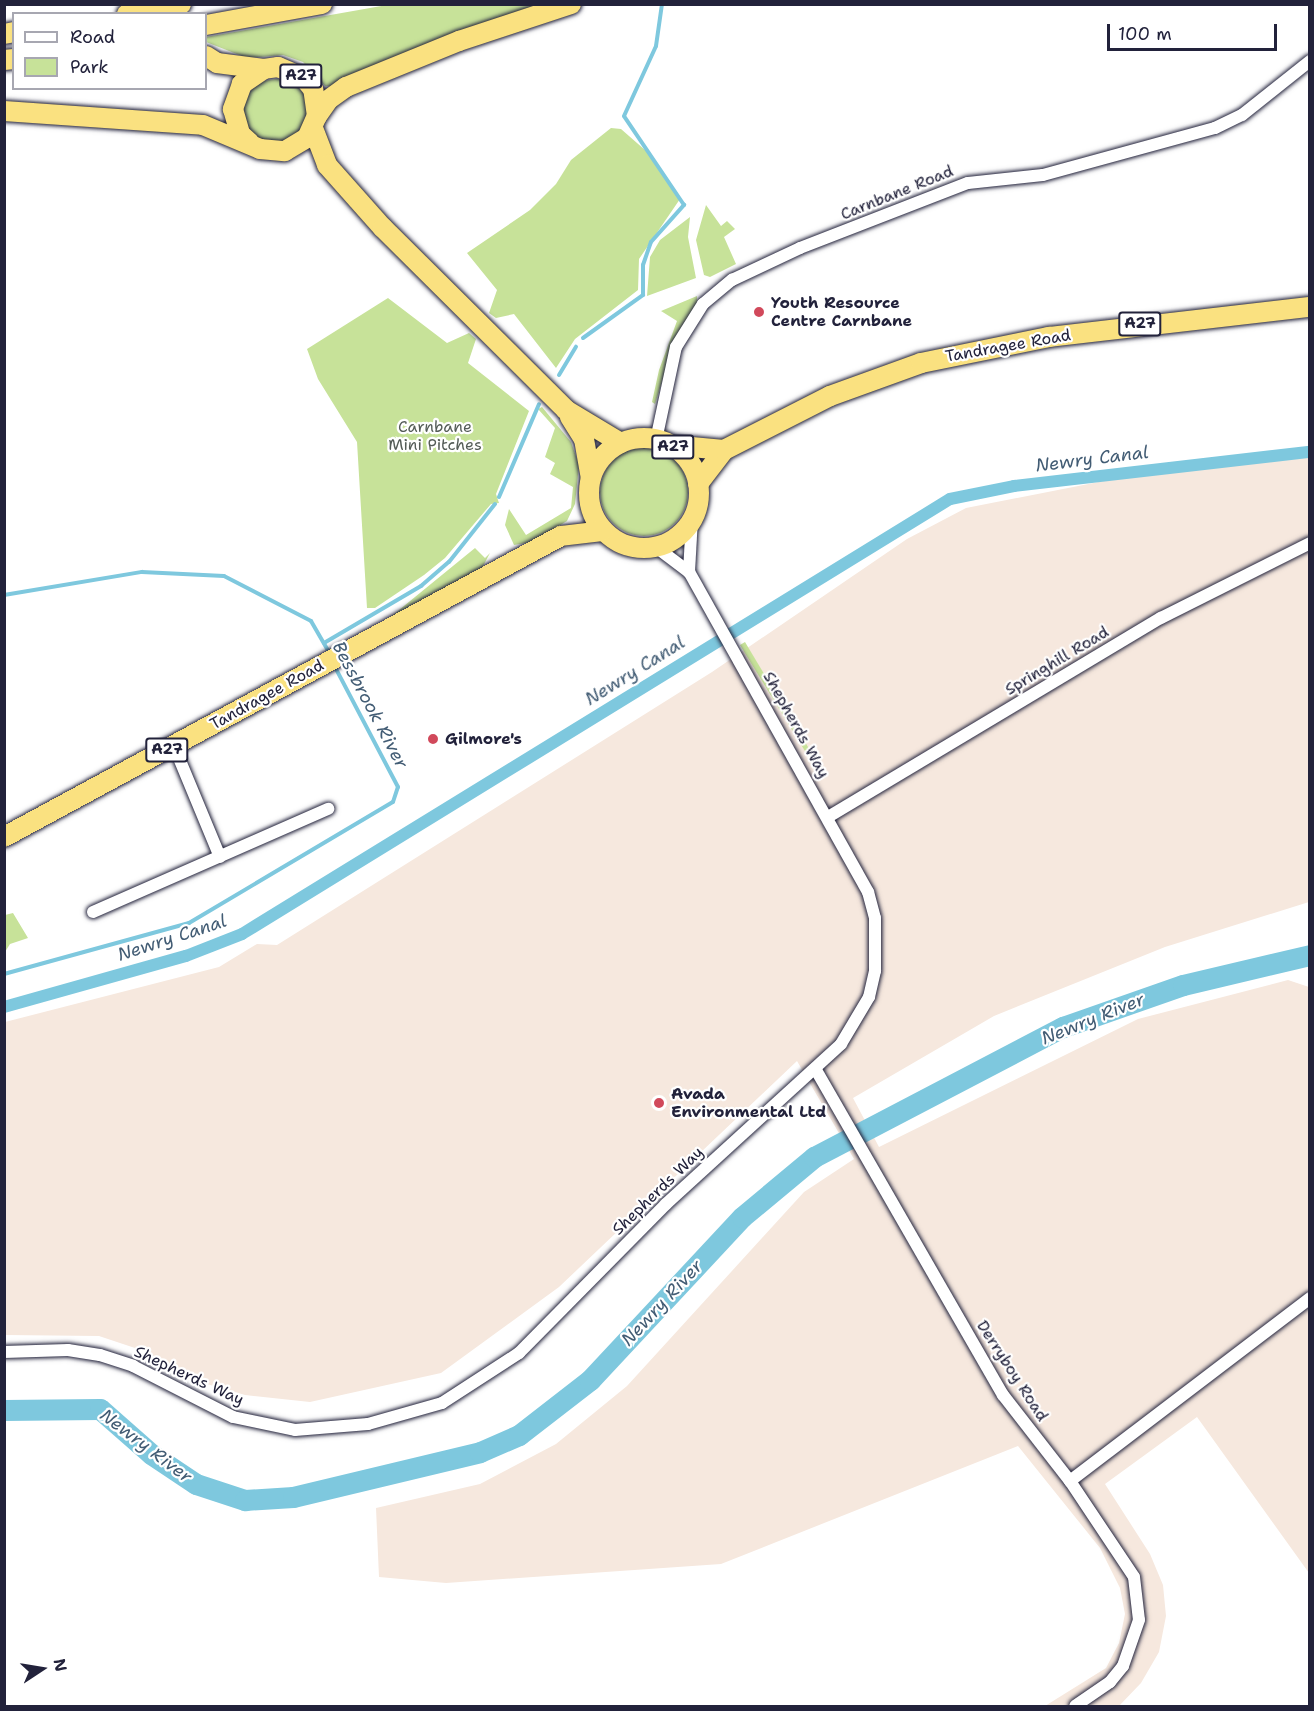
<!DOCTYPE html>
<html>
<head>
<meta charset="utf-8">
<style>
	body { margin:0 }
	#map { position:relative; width:1314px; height:1711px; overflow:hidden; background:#fff; font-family:"Shantell Sans",sans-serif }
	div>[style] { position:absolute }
	.built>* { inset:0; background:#f6e8de }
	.green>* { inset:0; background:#c7e299 }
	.round { border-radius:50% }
	.stream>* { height:4px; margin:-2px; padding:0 2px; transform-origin:2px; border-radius:2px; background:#7ec8de }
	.canal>* { height:12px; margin:-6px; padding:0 6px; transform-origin:6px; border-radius:6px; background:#7ec8de }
	.river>* { height:21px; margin:-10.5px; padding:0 10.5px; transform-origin:10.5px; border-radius:10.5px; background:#7ec8de }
	.roads { filter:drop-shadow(0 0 2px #22223b) drop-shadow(0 0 2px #22223b) }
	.minor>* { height:12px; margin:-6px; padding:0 6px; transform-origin:6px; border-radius:6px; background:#fff }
	.trunk>* { height:20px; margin:-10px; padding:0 10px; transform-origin:10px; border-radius:10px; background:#fae180 }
	.trunk>.ring { margin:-10px; padding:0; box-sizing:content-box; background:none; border:20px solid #fae180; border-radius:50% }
	.dots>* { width:16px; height:16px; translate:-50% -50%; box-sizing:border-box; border:3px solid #fff; border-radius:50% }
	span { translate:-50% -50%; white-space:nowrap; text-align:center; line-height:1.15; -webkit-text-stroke:4.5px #fff; paint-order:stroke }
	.shield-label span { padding:2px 4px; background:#fff; border:2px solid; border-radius:4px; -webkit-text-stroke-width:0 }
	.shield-label { font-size:15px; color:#22223b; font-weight:700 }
	.street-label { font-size:16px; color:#22223b }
	.poi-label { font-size:16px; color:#22223b; font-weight:700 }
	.left { translate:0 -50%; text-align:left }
	.park-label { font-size:16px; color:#545c57 }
	.water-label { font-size:18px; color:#425c74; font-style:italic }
	.frame { position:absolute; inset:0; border:6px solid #22223b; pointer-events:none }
	.legend { position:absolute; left:12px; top:12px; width:195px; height:78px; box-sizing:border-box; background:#fff; border:2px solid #a7a7b1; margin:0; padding:8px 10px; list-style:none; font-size:18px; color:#22223b }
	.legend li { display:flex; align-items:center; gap:12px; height:30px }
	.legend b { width:30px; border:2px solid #a7a7b1 }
	.north { position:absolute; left:12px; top:1639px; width:60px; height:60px; -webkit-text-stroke:4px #fff; paint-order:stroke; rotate:78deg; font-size:16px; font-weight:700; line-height:24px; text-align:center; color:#22223b }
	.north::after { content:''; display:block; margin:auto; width:21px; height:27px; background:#22223b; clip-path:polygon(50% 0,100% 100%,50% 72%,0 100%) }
	.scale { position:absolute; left:1107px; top:24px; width:170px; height:27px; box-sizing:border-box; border:3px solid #22223b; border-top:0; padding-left:8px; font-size:18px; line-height:21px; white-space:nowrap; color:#22223b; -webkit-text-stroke:4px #fff; paint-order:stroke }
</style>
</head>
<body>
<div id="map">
	<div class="built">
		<i style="clip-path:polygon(1309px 456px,1309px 902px,1165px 947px,994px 1016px,853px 1098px,879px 1147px,1138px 1019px,1288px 980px,1309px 987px,1309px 1573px,1197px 1417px,1105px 1484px,1150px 1554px,1163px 1585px,1166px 1616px,1159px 1652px,1141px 1683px,1119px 1706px,1045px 1706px,1106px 1668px,1119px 1643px,1125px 1614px,1120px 1588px,1100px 1548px,1018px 1446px,721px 1564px,446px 1583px,379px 1577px,376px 1508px,480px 1484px,556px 1444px,627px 1386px,804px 1192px,854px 1159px,797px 1061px,559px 1287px,441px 1373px,310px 1402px,245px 1395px,200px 1382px,144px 1351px,99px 1336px,5px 1335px,5px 1022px,219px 967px,257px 944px,277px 945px,712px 672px,907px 539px,966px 508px,1129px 476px)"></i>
	</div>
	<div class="green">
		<i style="clip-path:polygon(387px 5px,551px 5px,333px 86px,325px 86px,303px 62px,283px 55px,247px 58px,206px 42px,206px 37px)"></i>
		<i class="round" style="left:243px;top:79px;width:66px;height:66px"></i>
		<i style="clip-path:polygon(611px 128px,621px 129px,653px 157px,680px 199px,639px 259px,638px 290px,575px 339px,556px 368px,514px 314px,496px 318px,489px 313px,497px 290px,467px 253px,530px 210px,556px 184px,571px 160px)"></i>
		<i style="clip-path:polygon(706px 205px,721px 226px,727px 221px,735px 229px,724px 237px,736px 264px,710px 277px,704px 275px,696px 240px)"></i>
		<i style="clip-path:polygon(690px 217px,688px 237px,696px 278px,647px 296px,650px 257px,660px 240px)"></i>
		<i style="clip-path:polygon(697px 296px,697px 304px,677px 334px,655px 404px,652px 402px,659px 370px,677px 321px,661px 311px)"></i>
		<i style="clip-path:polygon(388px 298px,447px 343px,469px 333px,476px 339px,468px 363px,529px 411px,496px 494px,499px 503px,491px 504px,445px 558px,424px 575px,375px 608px,367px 608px,357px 442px,318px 379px,307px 349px)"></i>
		<i style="clip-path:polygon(542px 407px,571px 442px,579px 465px,575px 504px,567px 521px,532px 542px,514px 545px,505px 525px,509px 509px,526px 535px,571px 508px,573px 487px,550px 474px,555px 463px,545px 457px,555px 428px,538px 409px)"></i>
		<i class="round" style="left:600px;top:448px;width:88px;height:88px"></i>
		<i style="clip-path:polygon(475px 548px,485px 558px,490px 553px,481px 570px,377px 628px)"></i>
		<i style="clip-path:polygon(745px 642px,820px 767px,816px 769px,740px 645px)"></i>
		<i style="clip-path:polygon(13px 913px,28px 938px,10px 944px,5px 952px,5px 915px)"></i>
	</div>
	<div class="stream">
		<i style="left:583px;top:338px;width:74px;rotate:-35.6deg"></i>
		<i style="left:643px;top:295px;width:30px;rotate:-90deg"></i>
		<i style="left:643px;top:265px;width:24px;rotate:-71deg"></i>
		<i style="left:651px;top:242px;width:50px;rotate:-48.3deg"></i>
		<i style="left:684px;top:205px;width:107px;rotate:-124deg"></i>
		<i style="left:624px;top:116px;width:77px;rotate:-65.4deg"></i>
		<i style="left:656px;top:46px;width:42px;rotate:-81.9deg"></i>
		<i style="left:559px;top:375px;width:33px;rotate:-59deg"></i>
		<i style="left:499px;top:497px;width:101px;rotate:-66.7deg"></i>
		<i style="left:4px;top:595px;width:140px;rotate:-9.5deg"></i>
		<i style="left:142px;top:572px;width:82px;rotate:2.8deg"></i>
		<i style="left:224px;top:576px;width:98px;rotate:27.3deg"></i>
		<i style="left:311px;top:621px;width:38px;rotate:60deg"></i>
		<i style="left:324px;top:643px;width:113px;rotate:-30.4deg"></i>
		<i style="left:421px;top:586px;width:37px;rotate:-41deg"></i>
		<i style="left:449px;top:562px;width:74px;rotate:-51.6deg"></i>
		<i style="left:4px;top:974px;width:192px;rotate:-15.4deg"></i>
		<i style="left:189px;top:923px;width:237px;rotate:-30.7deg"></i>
		<i style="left:393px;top:802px;width:16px;rotate:-72deg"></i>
		<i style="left:398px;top:787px;width:136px;rotate:-117.7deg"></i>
	</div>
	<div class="canal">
		<i style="left:4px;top:1007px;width:189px;rotate:-15.7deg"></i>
		<i style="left:186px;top:956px;width:60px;rotate:-21.4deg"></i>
		<i style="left:242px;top:934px;width:831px;rotate:-31.57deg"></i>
		<i style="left:950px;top:499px;width:65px;rotate:-11.5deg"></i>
		<i style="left:1014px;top:486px;width:298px;rotate:-6.6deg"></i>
	</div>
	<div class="river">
		<i style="left:4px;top:1410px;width:96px;rotate:-0.6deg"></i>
		<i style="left:100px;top:1409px;width:68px;rotate:41.4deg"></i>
		<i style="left:151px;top:1454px;width:54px;rotate:33.7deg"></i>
		<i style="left:196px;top:1484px;width:52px;rotate:18.1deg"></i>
		<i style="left:245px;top:1500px;width:48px;rotate:-3.6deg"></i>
		<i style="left:293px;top:1497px;width:192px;rotate:-13.5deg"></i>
		<i style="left:480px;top:1452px;width:43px;rotate:-23.6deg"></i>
		<i style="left:519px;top:1435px;width:90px;rotate:-37.8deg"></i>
		<i style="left:590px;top:1380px;width:223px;rotate:-47deg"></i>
		<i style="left:742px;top:1217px;width:94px;rotate:-39.8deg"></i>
		<i style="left:814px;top:1157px;width:281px;rotate:-27.6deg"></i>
		<i style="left:1063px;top:1027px;width:127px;rotate:-19.3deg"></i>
		<i style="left:1183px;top:985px;width:130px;rotate:-13.3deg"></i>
	</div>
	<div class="roads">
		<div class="minor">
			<i style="left:656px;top:440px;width:95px;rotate:-77.9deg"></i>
			<i style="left:676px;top:347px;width:51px;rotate:-57.9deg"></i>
			<i style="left:703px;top:304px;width:38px;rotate:-40deg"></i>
			<i style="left:732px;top:280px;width:75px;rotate:-25.2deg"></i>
			<i style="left:800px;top:248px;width:180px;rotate:-21.2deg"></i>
			<i style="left:968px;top:183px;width:75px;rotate:-6.1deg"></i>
			<i style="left:1043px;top:175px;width:178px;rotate:-15.3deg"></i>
			<i style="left:1215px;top:128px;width:30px;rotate:-26deg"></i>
			<i style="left:1242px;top:115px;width:87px;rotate:-38.5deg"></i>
			<i style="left:689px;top:572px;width:53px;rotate:-86.8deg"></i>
			<i style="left:174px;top:746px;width:120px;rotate:67.5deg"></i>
			<i style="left:828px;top:817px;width:388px;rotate:-30.9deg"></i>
			<i style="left:1161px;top:618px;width:167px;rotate:-26.7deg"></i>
			<i style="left:93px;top:912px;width:257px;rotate:-23.7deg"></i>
			<i style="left:816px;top:1070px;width:375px;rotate:60.1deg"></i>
			<i style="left:1003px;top:1395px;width:109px;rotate:52.1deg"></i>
			<i style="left:1070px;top:1481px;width:115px;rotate:56.3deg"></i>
			<i style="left:1134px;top:1577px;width:43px;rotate:83.4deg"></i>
			<i style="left:1139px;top:1620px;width:49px;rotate:109.2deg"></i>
			<i style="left:1123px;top:1666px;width:21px;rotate:129deg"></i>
			<i style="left:1110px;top:1682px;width:42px;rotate:145.6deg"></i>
			<i style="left:4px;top:1352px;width:64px;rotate:-1.8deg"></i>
			<i style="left:68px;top:1350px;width:32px;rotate:9deg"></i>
			<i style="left:100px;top:1355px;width:35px;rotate:18deg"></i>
			<i style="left:133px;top:1366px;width:112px;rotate:27deg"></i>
			<i style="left:233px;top:1417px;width:63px;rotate:11.8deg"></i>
			<i style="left:295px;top:1430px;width:73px;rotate:-4.7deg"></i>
			<i style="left:368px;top:1424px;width:77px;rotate:-15.8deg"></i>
			<i style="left:442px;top:1403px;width:92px;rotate:-33deg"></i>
			<i style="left:519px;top:1353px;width:209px;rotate:-45.4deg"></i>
			<i style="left:666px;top:1204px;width:237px;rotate:-42.4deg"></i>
			<i style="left:841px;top:1044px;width:55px;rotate:-59.2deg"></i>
			<i style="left:869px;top:997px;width:27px;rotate:-77deg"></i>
			<i style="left:875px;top:971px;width:53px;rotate:-90deg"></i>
			<i style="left:875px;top:918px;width:27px;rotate:-105deg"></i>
			<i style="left:868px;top:892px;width:367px;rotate:-119.2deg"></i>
			<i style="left:689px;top:572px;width:41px;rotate:-142.9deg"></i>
			<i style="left:1070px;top:1481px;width:302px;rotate:-37.3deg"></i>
		</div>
		<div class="trunk">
			<i style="left:127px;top:14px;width:55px;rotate:-10.5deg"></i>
			<i style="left:206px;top:25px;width:118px;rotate:-10.3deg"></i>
			<i style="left:4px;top:34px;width:10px;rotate:-11deg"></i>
			<i style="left:206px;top:56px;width:13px;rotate:32deg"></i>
			<i style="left:217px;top:63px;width:47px;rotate:7.3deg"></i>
			<i style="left:4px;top:60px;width:10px;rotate:-6deg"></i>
			<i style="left:4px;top:111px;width:199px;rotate:4deg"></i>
			<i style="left:203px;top:125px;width:62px;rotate:22.8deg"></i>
			<i style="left:260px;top:149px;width:25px;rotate:5deg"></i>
			<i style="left:285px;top:151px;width:26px;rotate:-31deg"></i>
			<i style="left:307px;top:138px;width:24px;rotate:-66deg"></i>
			<i style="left:317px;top:116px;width:27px;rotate:-98deg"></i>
			<i style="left:313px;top:89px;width:14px;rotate:-129deg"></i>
			<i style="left:304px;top:78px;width:28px;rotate:-157deg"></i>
			<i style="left:278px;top:67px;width:14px;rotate:172deg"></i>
			<i style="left:264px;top:69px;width:27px;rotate:146deg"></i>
			<i style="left:242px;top:84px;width:27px;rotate:110deg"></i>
			<i style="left:233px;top:109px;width:26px;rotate:74deg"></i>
			<i style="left:240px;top:134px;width:13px;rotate:42deg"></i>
			<i style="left:317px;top:116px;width:19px;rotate:-55deg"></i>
			<i style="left:328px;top:100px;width:22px;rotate:-36deg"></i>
			<i style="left:346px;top:87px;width:122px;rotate:-22.2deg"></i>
			<i style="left:459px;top:41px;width:118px;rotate:-18.3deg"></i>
			<i style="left:313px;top:128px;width:40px;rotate:69deg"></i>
			<i style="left:327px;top:165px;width:84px;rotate:48.4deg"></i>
			<i style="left:383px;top:228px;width:258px;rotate:44.8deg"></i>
			<i style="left:566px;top:410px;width:64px;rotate:31deg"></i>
			<i style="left:570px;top:417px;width:26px;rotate:58deg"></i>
			<i style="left:584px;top:439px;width:39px;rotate:80deg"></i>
			<i class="ring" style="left:589px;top:438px;width:90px;height:90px"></i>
			<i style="left:670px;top:445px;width:54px;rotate:5.3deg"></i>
			<i style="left:698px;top:484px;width:43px;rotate:-52.6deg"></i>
			<i style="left:724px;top:450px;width:119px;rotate:-27deg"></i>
			<i style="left:830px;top:396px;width:97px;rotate:-19.9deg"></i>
			<i style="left:921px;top:363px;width:131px;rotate:-11.5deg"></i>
			<i style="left:1049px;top:337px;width:263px;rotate:-6.6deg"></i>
			<i style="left:4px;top:837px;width:633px;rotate:-28.39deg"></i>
			<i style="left:561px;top:536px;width:42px;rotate:-6.8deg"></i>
		</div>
	</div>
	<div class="dots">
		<i style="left:759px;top:312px;background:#d1495b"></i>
		<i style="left:433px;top:739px;background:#d1495b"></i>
		<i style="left:659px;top:1103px;background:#d1495b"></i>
	</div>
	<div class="shield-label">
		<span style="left:301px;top:76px">A27</span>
		<span style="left:1140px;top:324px">A27</span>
		<span style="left:673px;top:447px">A27</span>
		<span style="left:167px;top:750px">A27</span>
	</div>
	<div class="street-label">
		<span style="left:897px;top:193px;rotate:-22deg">Carnbane Road</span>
		<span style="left:1008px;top:346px;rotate:-10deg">Tandragee Road</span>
		<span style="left:1057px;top:661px;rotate:-31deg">Springhill Road</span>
		<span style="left:267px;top:695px;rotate:-29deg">Tandragee Road</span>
		<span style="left:796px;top:725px;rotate:61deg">Shepherds Way</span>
		<span style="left:658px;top:1191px;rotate:-44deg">Shepherds Way</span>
		<span style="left:1012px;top:1371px;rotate:57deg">Derryboy Road</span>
		<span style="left:189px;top:1376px;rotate:25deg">Shepherds Way</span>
	</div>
	<div class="poi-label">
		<span class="left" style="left:771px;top:312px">Youth Resource<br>Centre Carnbane</span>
		<span class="left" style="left:445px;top:739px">Gilmore's</span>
		<span class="left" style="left:671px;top:1103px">Avada<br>Environmental Ltd</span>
	</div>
	<div class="park-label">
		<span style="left:435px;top:436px">Carnbane<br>Mini Pitches</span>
	</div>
	<div class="water-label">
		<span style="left:1092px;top:459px;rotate:-7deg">Newry Canal</span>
		<span style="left:635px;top:671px;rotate:-32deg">Newry Canal</span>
		<span style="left:370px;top:705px;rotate:62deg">Bessbrook River</span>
		<span style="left:172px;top:938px;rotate:-18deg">Newry Canal</span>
		<span style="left:1093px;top:1019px;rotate:-22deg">Newry River</span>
		<span style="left:662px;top:1303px;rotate:-47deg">Newry River</span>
		<span style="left:146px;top:1446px;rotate:37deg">Newry River</span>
	</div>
	<div class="frame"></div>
	<ul class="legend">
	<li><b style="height:8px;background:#fff"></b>Road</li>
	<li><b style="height:16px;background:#c7e299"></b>Park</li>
	</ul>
	<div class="north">N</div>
	<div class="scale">100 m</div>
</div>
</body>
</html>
